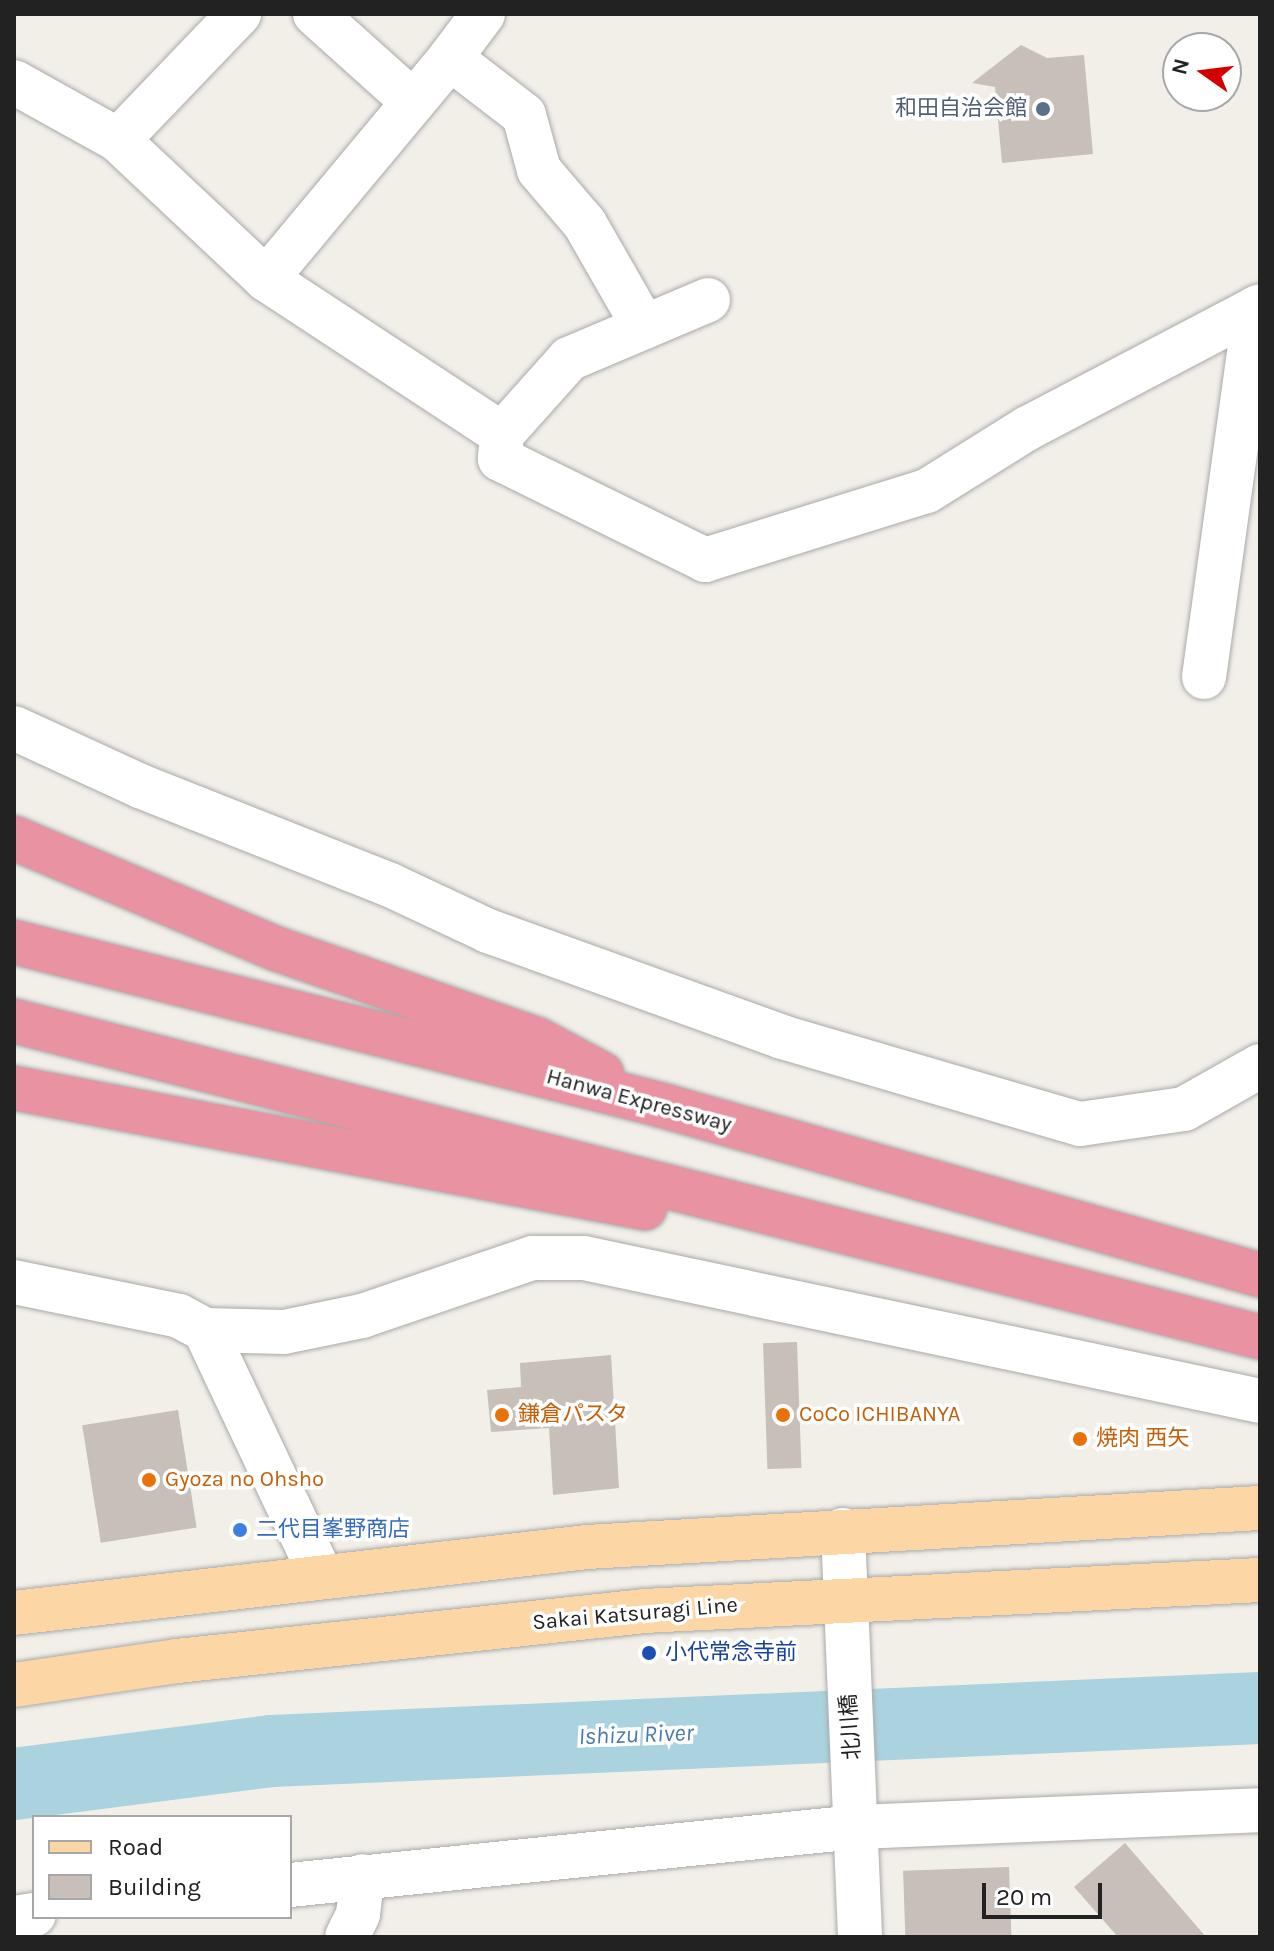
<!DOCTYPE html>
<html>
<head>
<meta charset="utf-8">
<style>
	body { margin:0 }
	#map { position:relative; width:1274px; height:1951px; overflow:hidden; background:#f2efe9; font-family:Karla,"Noto Sans JP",sans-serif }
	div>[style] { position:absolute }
	.river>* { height:72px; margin:-36px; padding:0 36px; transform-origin:36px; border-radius:36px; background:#aad3df }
	.building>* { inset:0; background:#c7bfb8; transform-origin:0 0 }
	.roads { filter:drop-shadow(0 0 2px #a9a9a9) drop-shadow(0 0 2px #a9a9a9) }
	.minor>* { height:44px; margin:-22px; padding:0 22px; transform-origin:22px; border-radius:22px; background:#fff }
	.major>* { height:44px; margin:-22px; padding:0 22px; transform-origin:22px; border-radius:22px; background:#fcd6a4 }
	.highway>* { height:44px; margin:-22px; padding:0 22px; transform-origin:22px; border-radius:22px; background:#e892a2 }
	.dots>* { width:22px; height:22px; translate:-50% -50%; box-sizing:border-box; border:4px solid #fff; border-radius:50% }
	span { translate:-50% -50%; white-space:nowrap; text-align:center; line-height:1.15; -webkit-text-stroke:7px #fff; paint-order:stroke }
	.service-label { font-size:22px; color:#4e5e75 }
	.right { translate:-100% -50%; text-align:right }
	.street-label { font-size:22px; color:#222 }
	.food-label { font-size:22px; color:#c56008 }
	.left { translate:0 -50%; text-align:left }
	.shop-label { font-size:22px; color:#366cbe }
	.transit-label { font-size:22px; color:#164399 }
	.water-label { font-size:24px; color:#4a7aab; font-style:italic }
	.frame { position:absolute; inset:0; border:16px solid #222; pointer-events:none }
	.legend { position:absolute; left:32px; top:1815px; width:260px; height:104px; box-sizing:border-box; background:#fff; border:2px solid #a7a7a7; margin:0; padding:10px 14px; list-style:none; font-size:24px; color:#222 }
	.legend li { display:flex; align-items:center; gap:16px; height:40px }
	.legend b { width:40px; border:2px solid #a7a7a7 }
	.north { position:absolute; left:1162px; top:32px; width:80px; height:80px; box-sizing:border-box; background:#fff; border:2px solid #a7a7a7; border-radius:50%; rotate:284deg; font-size:22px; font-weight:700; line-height:32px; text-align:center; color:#222 }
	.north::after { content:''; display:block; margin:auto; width:28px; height:36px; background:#d40000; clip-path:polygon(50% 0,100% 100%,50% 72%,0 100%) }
	.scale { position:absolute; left:982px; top:1883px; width:120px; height:36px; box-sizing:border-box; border:4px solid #222; border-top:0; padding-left:10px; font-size:24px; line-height:28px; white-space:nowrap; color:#222; -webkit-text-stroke:6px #fff; paint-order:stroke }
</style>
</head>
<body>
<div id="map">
	<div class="river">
		<i style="left:14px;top:1784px;width:260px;rotate:-7.3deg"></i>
		<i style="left:272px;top:1751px;width:989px;rotate:-2.49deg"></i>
	</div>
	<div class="building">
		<i style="clip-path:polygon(1021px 45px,1047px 58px,1084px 55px,1093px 154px,1002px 163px,995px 87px,972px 83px)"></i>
		<i style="left:797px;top:1342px;width:126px;height:34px;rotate:88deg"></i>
		<i style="clip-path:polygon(611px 1355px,619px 1488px,553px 1495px,549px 1428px,491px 1432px,487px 1390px,521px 1387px,520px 1363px)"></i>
		<i style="left:178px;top:1410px;width:119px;height:97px;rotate:81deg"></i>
		<i style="clip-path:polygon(1125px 1843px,1206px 1937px,1118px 1937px,1074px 1887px)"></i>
		<i style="left:1009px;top:1867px;width:70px;height:106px;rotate:88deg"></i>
	</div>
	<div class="roads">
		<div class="minor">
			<i style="left:315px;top:14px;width:132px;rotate:41.9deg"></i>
			<i style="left:450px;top:58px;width:93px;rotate:37.6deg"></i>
			<i style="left:524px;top:115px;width:57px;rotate:74.7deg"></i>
			<i style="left:539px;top:170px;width:71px;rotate:49.6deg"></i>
			<i style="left:585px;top:224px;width:119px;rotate:60.2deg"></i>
			<i style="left:14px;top:82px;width:119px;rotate:29.1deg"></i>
			<i style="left:118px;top:140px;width:175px;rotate:-46.2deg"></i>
			<i style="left:118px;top:140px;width:203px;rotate:43.2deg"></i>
			<i style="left:266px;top:279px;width:282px;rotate:33.3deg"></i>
			<i style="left:502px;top:434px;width:25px;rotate:95deg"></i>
			<i style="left:500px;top:459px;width:229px;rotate:26.2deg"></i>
			<i style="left:705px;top:560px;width:232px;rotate:-17.3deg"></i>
			<i style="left:927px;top:491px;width:119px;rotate:-32deg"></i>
			<i style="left:1028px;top:428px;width:262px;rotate:-27.7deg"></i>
			<i style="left:266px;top:279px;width:288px;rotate:-50.2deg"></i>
			<i style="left:450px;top:58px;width:55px;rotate:-53.1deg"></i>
			<i style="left:502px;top:434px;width:101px;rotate:-48.2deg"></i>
			<i style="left:569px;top:359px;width:151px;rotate:-23deg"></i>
			<i style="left:1204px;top:677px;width:372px;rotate:-82.1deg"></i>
			<i style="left:14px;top:728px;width:139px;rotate:24.7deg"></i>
			<i style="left:140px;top:786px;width:269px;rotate:21.6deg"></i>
			<i style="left:390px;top:885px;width:108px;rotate:25.1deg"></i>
			<i style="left:488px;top:931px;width:313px;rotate:19.8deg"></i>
			<i style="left:782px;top:1037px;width:310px;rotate:16.3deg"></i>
			<i style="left:1080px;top:1124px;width:105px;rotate:-8.2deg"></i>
			<i style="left:1184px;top:1109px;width:87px;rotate:-29.5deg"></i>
			<i style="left:14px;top:1282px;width:168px;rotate:11.6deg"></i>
			<i style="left:179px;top:1316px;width:30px;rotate:28deg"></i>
			<i style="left:205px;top:1330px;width:271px;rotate:64.7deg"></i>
			<i style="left:205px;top:1330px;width:79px;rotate:1.5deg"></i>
			<i style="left:284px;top:1332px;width:80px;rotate:-11.6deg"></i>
			<i style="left:362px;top:1316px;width:180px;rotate:-18.8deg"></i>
			<i style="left:532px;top:1258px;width:52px"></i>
			<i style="left:584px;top:1258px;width:691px;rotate:11.94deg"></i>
			<i style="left:843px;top:1530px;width:407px;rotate:87.6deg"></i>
			<i style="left:290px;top:1885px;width:569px;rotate:-5.85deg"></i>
			<i style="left:856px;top:1827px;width:404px;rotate:-2.4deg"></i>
			<i style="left:14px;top:1918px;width:20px;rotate:-9deg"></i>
			<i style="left:347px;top:1937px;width:25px;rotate:-64deg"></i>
			<i style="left:358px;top:1914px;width:38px;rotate:-83deg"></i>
		</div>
		<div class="major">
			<i style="left:14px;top:1613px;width:577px;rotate:-6.57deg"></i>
			<i style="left:587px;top:1547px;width:674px;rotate:-3.32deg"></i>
			<i style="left:14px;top:1685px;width:165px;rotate:-8.4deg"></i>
			<i style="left:177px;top:1661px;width:470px;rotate:-6.1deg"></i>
			<i style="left:644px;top:1611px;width:617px;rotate:-2.88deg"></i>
		</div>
		<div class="highway">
			<i style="left:14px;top:838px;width:285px;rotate:22.9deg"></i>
			<i style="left:277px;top:949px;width:276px;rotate:19.2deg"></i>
			<i style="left:538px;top:1040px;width:72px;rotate:28deg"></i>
			<i style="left:14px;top:942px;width:667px;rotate:14.14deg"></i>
			<i style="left:661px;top:1105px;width:623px;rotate:15.84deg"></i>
			<i style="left:14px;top:1021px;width:1285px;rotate:14.23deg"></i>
			<i style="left:14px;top:1088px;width:642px;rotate:10.77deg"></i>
		</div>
	</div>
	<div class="dots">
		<i style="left:1043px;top:109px;background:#5c6f8a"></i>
		<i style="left:502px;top:1415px;background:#e8710a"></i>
		<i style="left:783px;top:1415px;background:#e8710a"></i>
		<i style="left:1080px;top:1439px;background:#e8710a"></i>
		<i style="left:149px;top:1480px;background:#e8710a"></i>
		<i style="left:240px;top:1530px;background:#3f7fe0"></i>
		<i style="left:649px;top:1653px;background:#1a4fb4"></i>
	</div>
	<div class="service-label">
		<span class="right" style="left:1027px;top:109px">和田自治会館</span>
	</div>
	<div class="street-label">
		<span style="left:639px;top:1101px;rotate:15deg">Hanwa Expressway</span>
		<span style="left:635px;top:1614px;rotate:-5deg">Sakai Katsuragi Line</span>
		<span style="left:851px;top:1727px;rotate:-94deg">北川橋</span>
	</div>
	<div class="food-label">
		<span class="left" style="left:518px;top:1415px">鎌倉パスタ</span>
		<span class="left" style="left:799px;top:1415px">CoCo ICHIBANYA</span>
		<span class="left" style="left:1096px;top:1439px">焼肉 西矢</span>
		<span class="left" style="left:165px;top:1480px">Gyoza no Ohsho</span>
	</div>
	<div class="shop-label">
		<span class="left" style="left:256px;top:1530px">二代目峯野商店</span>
	</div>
	<div class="transit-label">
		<span class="left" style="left:665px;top:1653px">小代常念寺前</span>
	</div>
	<div class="water-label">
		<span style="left:636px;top:1735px;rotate:-2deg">Ishizu River</span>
	</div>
	<div class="frame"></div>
	<ul class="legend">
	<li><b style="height:10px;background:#fcd6a4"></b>Road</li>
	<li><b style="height:22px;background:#c7bfb8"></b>Building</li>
	</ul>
	<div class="north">N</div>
	<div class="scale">20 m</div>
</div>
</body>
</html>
